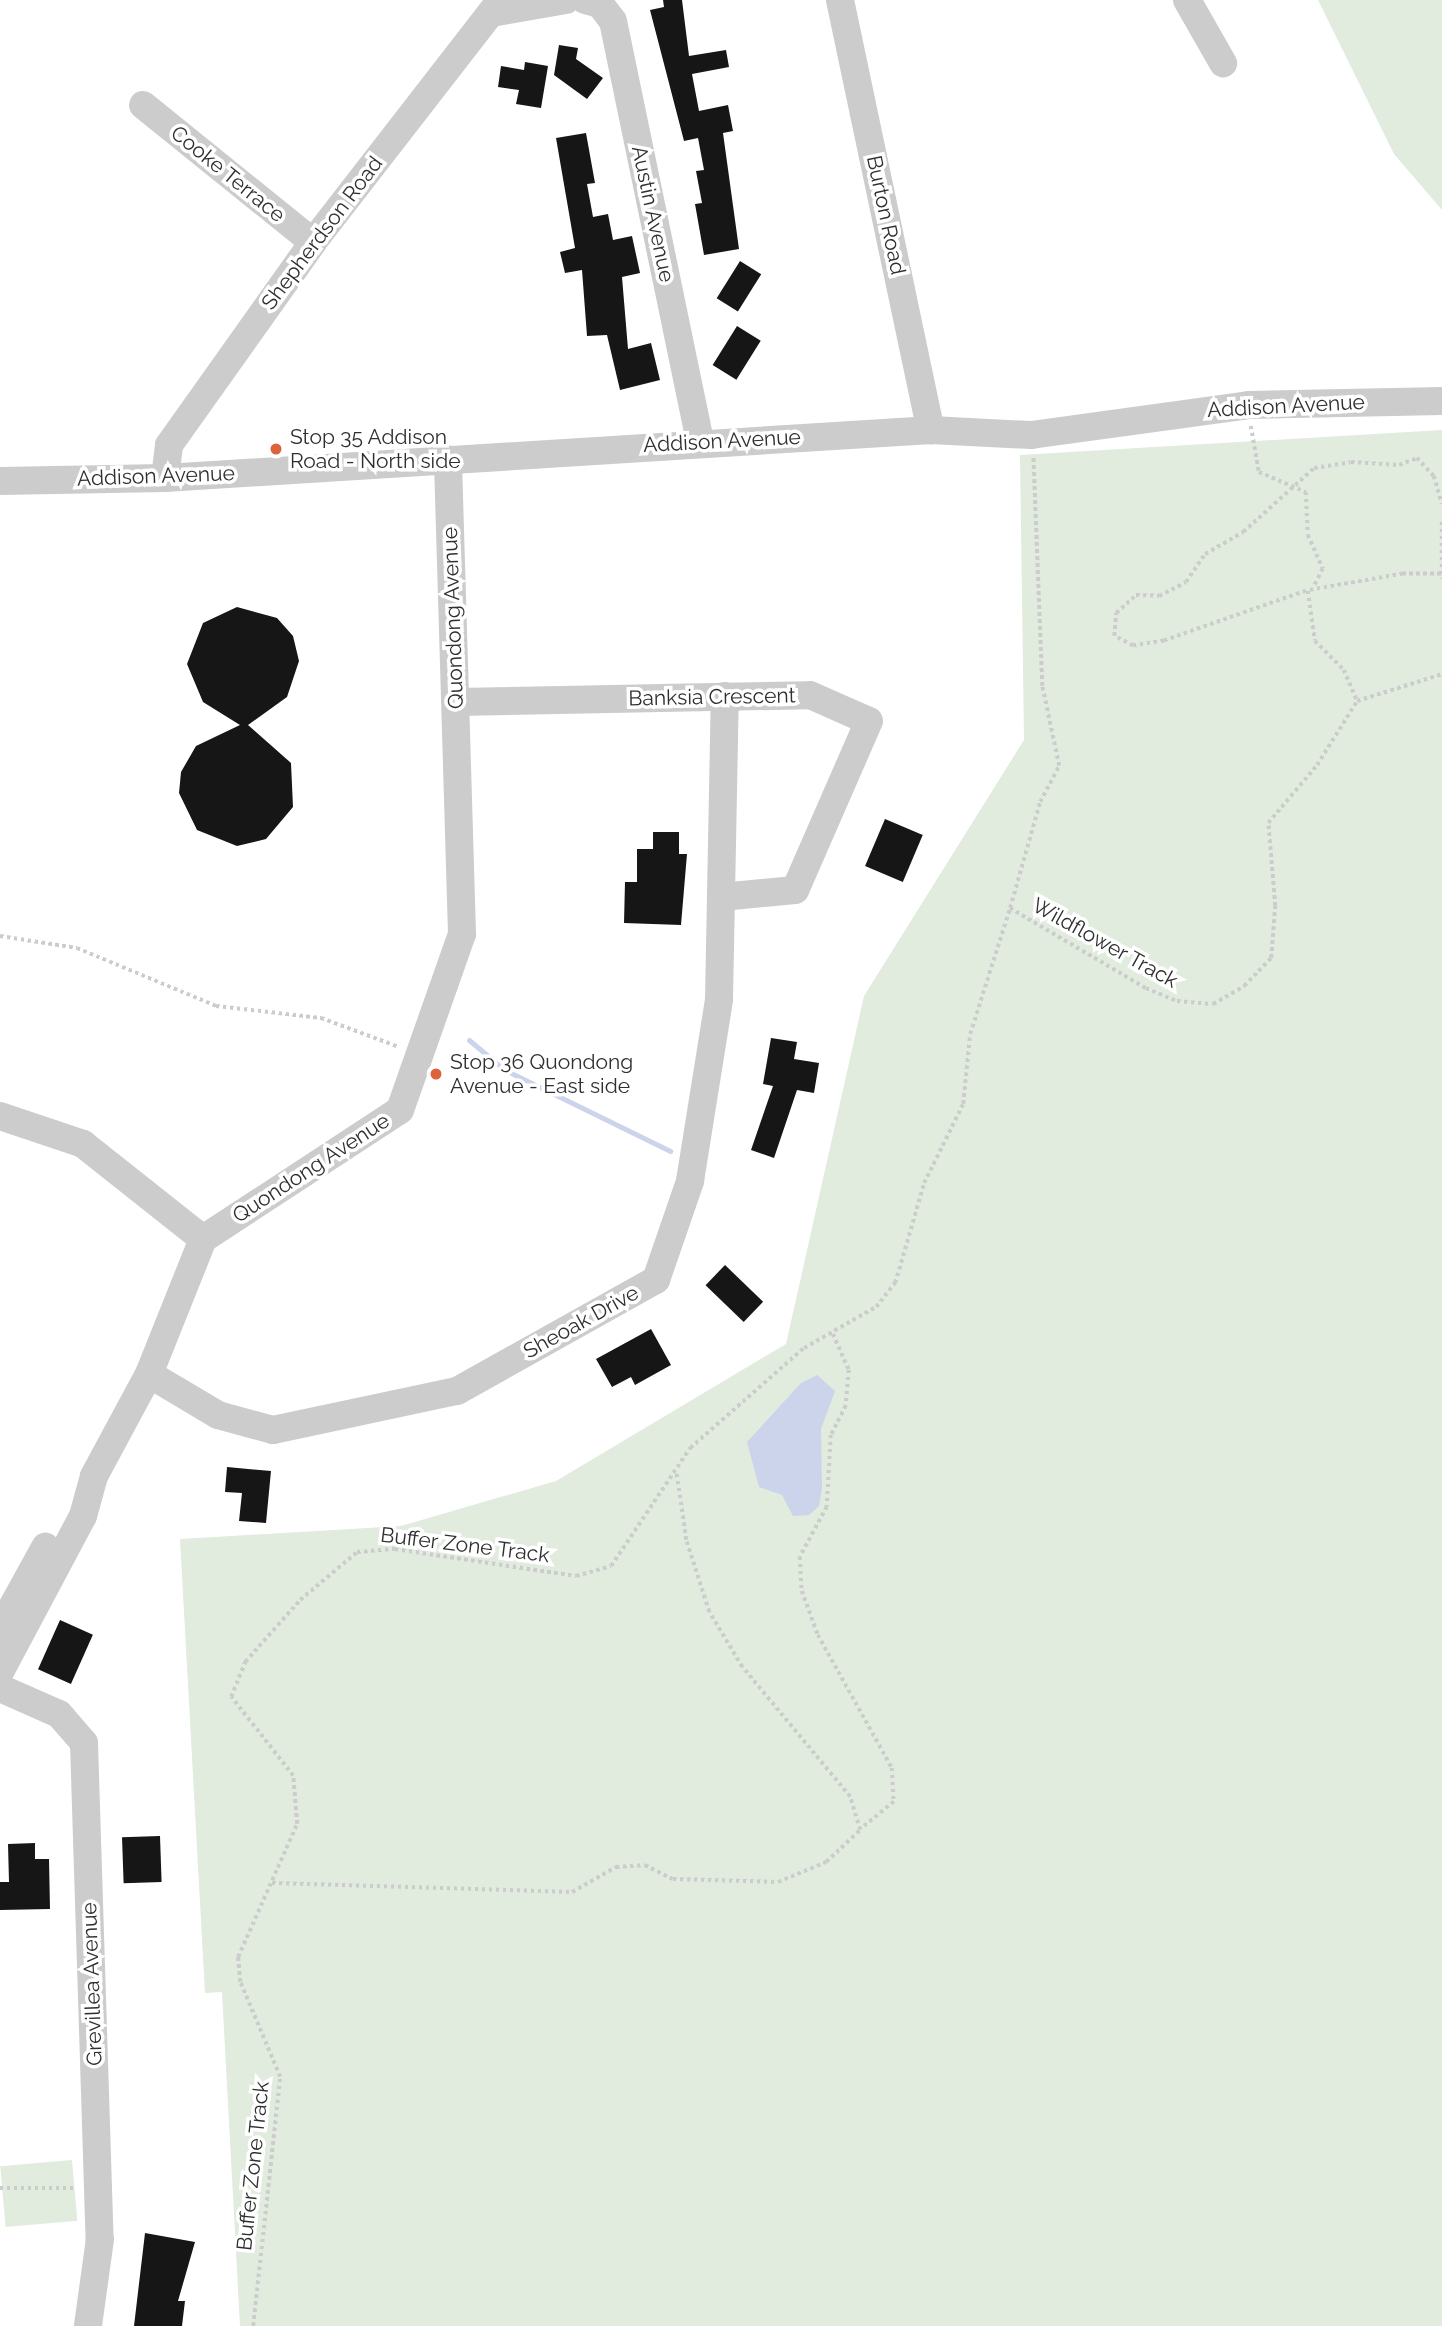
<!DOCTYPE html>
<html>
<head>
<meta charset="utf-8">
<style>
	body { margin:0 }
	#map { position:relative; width:1442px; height:2326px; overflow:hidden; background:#fff; font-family:Raleway,sans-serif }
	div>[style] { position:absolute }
	.green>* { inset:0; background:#e1ebde; transform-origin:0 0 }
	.water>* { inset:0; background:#cbd4ea }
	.stream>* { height:5px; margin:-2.5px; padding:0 2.5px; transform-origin:2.5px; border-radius:2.5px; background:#cbd4ea }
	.building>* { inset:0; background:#161616; transform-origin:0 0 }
	.path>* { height:3.5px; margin-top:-1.75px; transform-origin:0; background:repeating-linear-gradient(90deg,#ccc 0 3.5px,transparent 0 7px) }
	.minor>* { height:28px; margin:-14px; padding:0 14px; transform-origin:14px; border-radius:14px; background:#ccc }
	.dots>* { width:19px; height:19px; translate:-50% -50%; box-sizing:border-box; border:4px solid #fff; border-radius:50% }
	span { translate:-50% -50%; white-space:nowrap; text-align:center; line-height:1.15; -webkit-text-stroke:7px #fff; paint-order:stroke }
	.street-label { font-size:21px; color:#2f2f2f }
	.poi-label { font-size:21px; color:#2f2f2f }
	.left { translate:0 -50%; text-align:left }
</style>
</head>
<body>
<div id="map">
	<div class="green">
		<i style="clip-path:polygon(1318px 0,1442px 0,1442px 210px,1394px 154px)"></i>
		<i style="clip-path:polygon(1442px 430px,1442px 2326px,240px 2326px,222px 1992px,205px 1993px,180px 1539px,401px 1526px,556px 1481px,786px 1344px,864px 996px,1024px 740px,1020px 455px)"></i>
		<i style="left:72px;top:2160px;width:61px;height:72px;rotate:85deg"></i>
	</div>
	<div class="water">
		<i style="clip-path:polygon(817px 1375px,835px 1391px,821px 1429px,822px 1488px,819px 1506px,809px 1515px,793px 1516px,782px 1495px,759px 1487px,747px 1442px,801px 1383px)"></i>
	</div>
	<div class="stream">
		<i style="left:469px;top:1040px;width:47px;rotate:39.8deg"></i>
		<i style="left:505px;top:1070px;width:184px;rotate:26.1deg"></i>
	</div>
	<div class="building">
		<i style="clip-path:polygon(663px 0,682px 0,689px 56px,726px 50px,729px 67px,692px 74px,699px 111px,728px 105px,733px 131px,723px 133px,739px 249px,704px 255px,695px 204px,702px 203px,696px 171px,704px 170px,698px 138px,684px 141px,650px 10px,664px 7px)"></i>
		<i style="clip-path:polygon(559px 45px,578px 48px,576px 59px,603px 78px,587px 99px,554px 75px)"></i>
		<i style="clip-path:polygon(525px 62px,548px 66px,541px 108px,516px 104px,519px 90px,498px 87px,501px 66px,524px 70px)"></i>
		<i style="clip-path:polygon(586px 133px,595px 183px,587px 184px,593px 217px,608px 214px,613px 240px,632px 236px,640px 273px,622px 277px,628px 349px,651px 343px,660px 380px,620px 390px,607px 335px,587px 336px,582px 270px,565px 273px,560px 252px,575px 248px,556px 138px)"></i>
		<i style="left:740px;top:261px;width:25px;height:44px;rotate:32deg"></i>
		<i style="left:737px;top:326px;width:28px;height:46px;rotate:32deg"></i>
		<i style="clip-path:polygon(237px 607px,277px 618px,293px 636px,299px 661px,287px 697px,248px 725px,291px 763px,293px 807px,266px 839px,237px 846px,197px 830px,179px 793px,181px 772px,196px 746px,240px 725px,203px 702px,187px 664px,203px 623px)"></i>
		<i style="left:885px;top:819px;width:41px;height:51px;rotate:23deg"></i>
		<i style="clip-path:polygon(653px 832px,679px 832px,679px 854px,687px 854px,681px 925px,624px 923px,625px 882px,637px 882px,637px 849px,653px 849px)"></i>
		<i style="clip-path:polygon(771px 1038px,797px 1042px,794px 1059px,819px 1063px,814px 1093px,797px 1090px,774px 1158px,751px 1150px,773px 1086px,763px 1084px)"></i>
		<i style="left:725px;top:1265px;width:53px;height:28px;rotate:44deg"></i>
		<i style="clip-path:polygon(651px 1329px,671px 1365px,635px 1385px,631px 1377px,612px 1387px,596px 1359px)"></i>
		<i style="clip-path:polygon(227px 1467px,271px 1471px,266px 1523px,239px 1521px,242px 1493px,225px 1492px)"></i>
		<i style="left:60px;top:1620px;width:36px;height:54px;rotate:24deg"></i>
		<i style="left:160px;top:1836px;width:46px;height:38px;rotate:88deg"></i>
		<i style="clip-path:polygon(35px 1843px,35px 1859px,49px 1859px,50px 1909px,0 1910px,0 1882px,9px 1882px,8px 1844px)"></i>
		<i style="clip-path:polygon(145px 2233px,195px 2242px,178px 2301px,185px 2301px,182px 2326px,134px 2326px)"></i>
	</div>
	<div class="path">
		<i style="left:1251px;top:426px;width:47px;rotate:80.1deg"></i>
		<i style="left:1259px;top:472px;width:51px;rotate:23.1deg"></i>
		<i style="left:1306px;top:492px;width:43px;rotate:87.3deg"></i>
		<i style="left:1308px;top:535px;width:37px;rotate:66deg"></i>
		<i style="left:1323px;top:569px;width:20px;rotate:117deg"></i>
		<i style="left:1442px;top:522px;width:57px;rotate:90deg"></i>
		<i style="left:1441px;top:574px;width:38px;rotate:180deg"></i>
		<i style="left:1403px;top:574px;width:98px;rotate:170.1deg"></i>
		<i style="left:1306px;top:591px;width:151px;rotate:160.6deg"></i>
		<i style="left:1164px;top:641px;width:31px;rotate:171deg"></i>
		<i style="left:1133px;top:646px;width:21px;rotate:-152deg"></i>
		<i style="left:1114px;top:636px;width:23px;rotate:-85deg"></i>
		<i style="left:1116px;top:613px;width:27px;rotate:-42deg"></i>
		<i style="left:1136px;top:595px;width:23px;rotate:2deg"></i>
		<i style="left:1159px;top:596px;width:30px;rotate:-27deg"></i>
		<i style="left:1186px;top:582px;width:34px;rotate:-56deg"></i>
		<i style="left:1205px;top:554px;width:44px;rotate:-30.1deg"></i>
		<i style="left:1243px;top:532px;width:96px;rotate:-42deg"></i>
		<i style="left:1314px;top:468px;width:37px;rotate:-9deg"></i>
		<i style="left:1351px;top:462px;width:48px;rotate:3.6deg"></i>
		<i style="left:1399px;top:465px;width:19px;rotate:-21deg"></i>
		<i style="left:1417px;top:458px;width:25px;rotate:47deg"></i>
		<i style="left:1434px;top:476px;width:29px;rotate:74deg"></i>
		<i style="left:1308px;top:591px;width:50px;rotate:82deg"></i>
		<i style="left:1315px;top:641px;width:41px;rotate:45deg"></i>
		<i style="left:1344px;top:670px;width:34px;rotate:67deg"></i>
		<i style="left:1010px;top:908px;width:110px;rotate:-74.2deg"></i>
		<i style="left:1040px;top:802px;width:41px;rotate:-62.2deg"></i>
		<i style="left:1059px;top:766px;width:82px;rotate:-102deg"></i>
		<i style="left:1042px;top:686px;width:230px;rotate:-92.2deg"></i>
		<i style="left:0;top:936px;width:78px;rotate:8.9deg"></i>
		<i style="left:77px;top:948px;width:151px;rotate:22.6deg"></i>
		<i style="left:216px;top:1006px;width:106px;rotate:6.5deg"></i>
		<i style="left:321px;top:1018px;width:83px;rotate:20.4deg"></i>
		<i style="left:833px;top:1334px;width:39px;rotate:66deg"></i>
		<i style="left:849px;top:1370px;width:36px;rotate:95deg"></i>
		<i style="left:846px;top:1406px;width:33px;rotate:117deg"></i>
		<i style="left:831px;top:1435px;width:72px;rotate:93.2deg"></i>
		<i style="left:827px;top:1507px;width:57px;rotate:118.4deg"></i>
		<i style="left:800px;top:1557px;width:34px;rotate:87deg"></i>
		<i style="left:802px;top:1591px;width:47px;rotate:70deg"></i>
		<i style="left:818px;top:1635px;width:152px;rotate:60.9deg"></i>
		<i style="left:892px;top:1768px;width:34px;rotate:87deg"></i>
		<i style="left:894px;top:1802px;width:43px;rotate:140.7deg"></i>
		<i style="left:272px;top:1883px;width:300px;rotate:1.7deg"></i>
		<i style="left:572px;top:1892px;width:51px;rotate:-29.6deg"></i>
		<i style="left:616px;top:1867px;width:29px;rotate:-4deg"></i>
		<i style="left:645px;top:1865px;width:31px;rotate:27deg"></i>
		<i style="left:673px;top:1879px;width:105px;rotate:1.6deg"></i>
		<i style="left:778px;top:1882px;width:52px;rotate:-22.6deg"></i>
		<i style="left:826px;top:1862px;width:47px;rotate:-43.3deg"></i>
		<i style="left:860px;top:1830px;width:34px;rotate:-107deg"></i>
		<i style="left:850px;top:1797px;width:169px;rotate:-129.7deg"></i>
		<i style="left:742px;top:1667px;width:64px;rotate:-121deg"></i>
		<i style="left:709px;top:1612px;width:76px;rotate:-107.7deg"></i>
		<i style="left:686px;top:1540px;width:70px;rotate:-98.2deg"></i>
		<i style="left:0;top:2188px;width:76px"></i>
		<i style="left:253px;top:2326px;width:250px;rotate:-83.8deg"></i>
		<i style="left:280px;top:2077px;width:103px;rotate:-112.8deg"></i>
		<i style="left:240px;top:1982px;width:25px;rotate:-95deg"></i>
		<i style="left:238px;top:1957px;width:145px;rotate:-66.1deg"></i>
		<i style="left:297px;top:1824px;width:48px;rotate:-94.8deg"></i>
		<i style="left:293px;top:1776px;width:100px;rotate:-128.1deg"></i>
		<i style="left:231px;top:1697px;width:38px;rotate:-68deg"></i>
		<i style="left:245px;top:1662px;width:83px;rotate:-48.4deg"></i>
		<i style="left:300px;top:1600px;width:75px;rotate:-40.1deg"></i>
		<i style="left:357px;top:1552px;width:38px;rotate:-5deg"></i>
		<i style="left:395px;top:1549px;width:183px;rotate:8.5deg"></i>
		<i style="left:576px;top:1576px;width:36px;rotate:-16deg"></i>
		<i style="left:611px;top:1566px;width:142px;rotate:-56.2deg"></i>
		<i style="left:690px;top:1448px;width:152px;rotate:-41.3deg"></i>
		<i style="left:804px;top:1348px;width:83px;rotate:-29.7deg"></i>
		<i style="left:876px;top:1307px;width:31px;rotate:-52deg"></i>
		<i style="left:895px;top:1283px;width:104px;rotate:-73.8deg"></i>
		<i style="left:924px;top:1183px;width:88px;rotate:-63.7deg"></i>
		<i style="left:963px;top:1104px;width:70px;rotate:-84.3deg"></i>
		<i style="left:970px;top:1034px;width:132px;rotate:-72.4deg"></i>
		<i style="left:1010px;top:908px;width:158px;rotate:30.5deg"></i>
		<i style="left:1146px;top:988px;width:34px;rotate:23deg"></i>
		<i style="left:1177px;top:1001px;width:36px;rotate:5deg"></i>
		<i style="left:1213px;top:1004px;width:36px;rotate:-30deg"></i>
		<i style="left:1244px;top:986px;width:39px;rotate:-46deg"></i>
		<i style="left:1271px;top:958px;width:52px;rotate:-85.6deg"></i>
		<i style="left:1275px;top:906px;width:83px;rotate:-94.8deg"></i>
		<i style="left:1268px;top:823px;width:76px;rotate:-49.8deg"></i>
		<i style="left:1317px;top:765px;width:75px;rotate:-58deg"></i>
		<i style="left:1357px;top:701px;width:89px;rotate:-17.6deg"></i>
	</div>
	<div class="minor">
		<i style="left:585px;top:0;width:16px;rotate:15deg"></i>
		<i style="left:600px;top:4px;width:21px;rotate:53deg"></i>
		<i style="left:613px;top:21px;width:430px;rotate:78.3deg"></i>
		<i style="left:840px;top:0;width:440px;rotate:78.1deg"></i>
		<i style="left:1187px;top:0;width:73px;rotate:60.3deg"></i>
		<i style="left:491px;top:13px;width:76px;rotate:-9.8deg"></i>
		<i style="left:143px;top:105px;width:218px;rotate:38.9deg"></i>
		<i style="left:165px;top:478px;width:33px;rotate:-83deg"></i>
		<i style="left:169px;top:445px;width:249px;rotate:-54.6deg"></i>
		<i style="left:313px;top:242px;width:306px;rotate:-52.2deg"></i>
		<i style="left:0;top:481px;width:165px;rotate:-1deg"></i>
		<i style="left:165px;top:478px;width:768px;rotate:-3.59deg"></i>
		<i style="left:931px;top:430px;width:100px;rotate:2.9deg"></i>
		<i style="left:1031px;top:435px;width:220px;rotate:-7.8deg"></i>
		<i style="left:1249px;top:405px;width:193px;rotate:-1.2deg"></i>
		<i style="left:456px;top:702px;width:354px;rotate:-1.1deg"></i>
		<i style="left:810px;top:695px;width:64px;rotate:23.8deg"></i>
		<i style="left:869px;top:721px;width:184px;rotate:113.6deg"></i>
		<i style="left:795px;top:890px;width:74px;rotate:174.6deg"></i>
		<i style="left:0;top:1116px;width:88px;rotate:18.6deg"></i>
		<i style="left:83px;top:1144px;width:153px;rotate:38.4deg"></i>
		<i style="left:149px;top:1374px;width:80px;rotate:30.7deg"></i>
		<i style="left:218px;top:1415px;width:57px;rotate:15.3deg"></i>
		<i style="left:273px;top:1430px;width:188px;rotate:-12deg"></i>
		<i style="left:457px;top:1391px;width:228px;rotate:-29.2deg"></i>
		<i style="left:656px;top:1280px;width:105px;rotate:-71deg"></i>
		<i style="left:690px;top:1181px;width:184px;rotate:-80.9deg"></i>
		<i style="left:719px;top:999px;width:303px;rotate:-88.9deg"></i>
		<i style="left:0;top:1629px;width:94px;rotate:-61.2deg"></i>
		<i style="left:0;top:1672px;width:177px;rotate:-62deg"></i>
		<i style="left:83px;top:1516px;width:41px;rotate:-74.6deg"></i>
		<i style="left:94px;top:1476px;width:116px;rotate:-61.7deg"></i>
		<i style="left:149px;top:1374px;width:145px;rotate:-68.2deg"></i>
		<i style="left:203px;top:1239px;width:235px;rotate:-33.2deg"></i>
		<i style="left:400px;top:1110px;width:187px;rotate:-70.6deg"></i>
		<i style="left:462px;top:934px;width:475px;rotate:-91.7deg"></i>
		<i style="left:0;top:1688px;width:64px;rotate:23.8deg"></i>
		<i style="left:59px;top:1714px;width:38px;rotate:49deg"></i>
		<i style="left:84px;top:1743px;width:496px;rotate:88.2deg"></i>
		<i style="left:100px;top:2239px;width:88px;rotate:97.9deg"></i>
	</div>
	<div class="dots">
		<i style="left:276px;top:449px;background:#dc633c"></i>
		<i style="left:436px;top:1074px;background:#dc633c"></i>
	</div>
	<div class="street-label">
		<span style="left:228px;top:174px;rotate:39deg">Cooke Terrace</span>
		<span style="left:653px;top:214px;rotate:78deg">Austin Avenue</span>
		<span style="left:886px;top:215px;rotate:78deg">Burton Road</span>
		<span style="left:322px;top:233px;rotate:-53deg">Shepherdson Road</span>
		<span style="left:1286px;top:406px;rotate:-3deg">Addison Avenue</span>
		<span style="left:722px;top:441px;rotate:-3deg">Addison Avenue</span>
		<span style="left:156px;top:476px;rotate:-2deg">Addison Avenue</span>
		<span style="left:453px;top:618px;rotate:-92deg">Quondong Avenue</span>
		<span style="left:712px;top:697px;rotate:-1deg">Banksia Crescent</span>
		<span style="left:1105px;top:943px;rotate:29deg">Wildflower Track</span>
		<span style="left:311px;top:1168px;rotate:-33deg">Quondong Avenue</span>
		<span style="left:581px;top:1322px;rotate:-29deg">Sheoak Drive</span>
		<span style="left:465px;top:1545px;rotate:7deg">Buffer Zone Track</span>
		<span style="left:92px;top:1984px;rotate:-92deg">Grevillea Avenue</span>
		<span style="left:253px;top:2166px;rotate:-84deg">Buffer Zone Track</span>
	</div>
	<div class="poi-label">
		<span class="left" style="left:290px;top:449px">Stop 35 Addison<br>Road - North side</span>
		<span class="left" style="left:450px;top:1074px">Stop 36 Quondong<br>Avenue - East side</span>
	</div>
</div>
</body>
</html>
